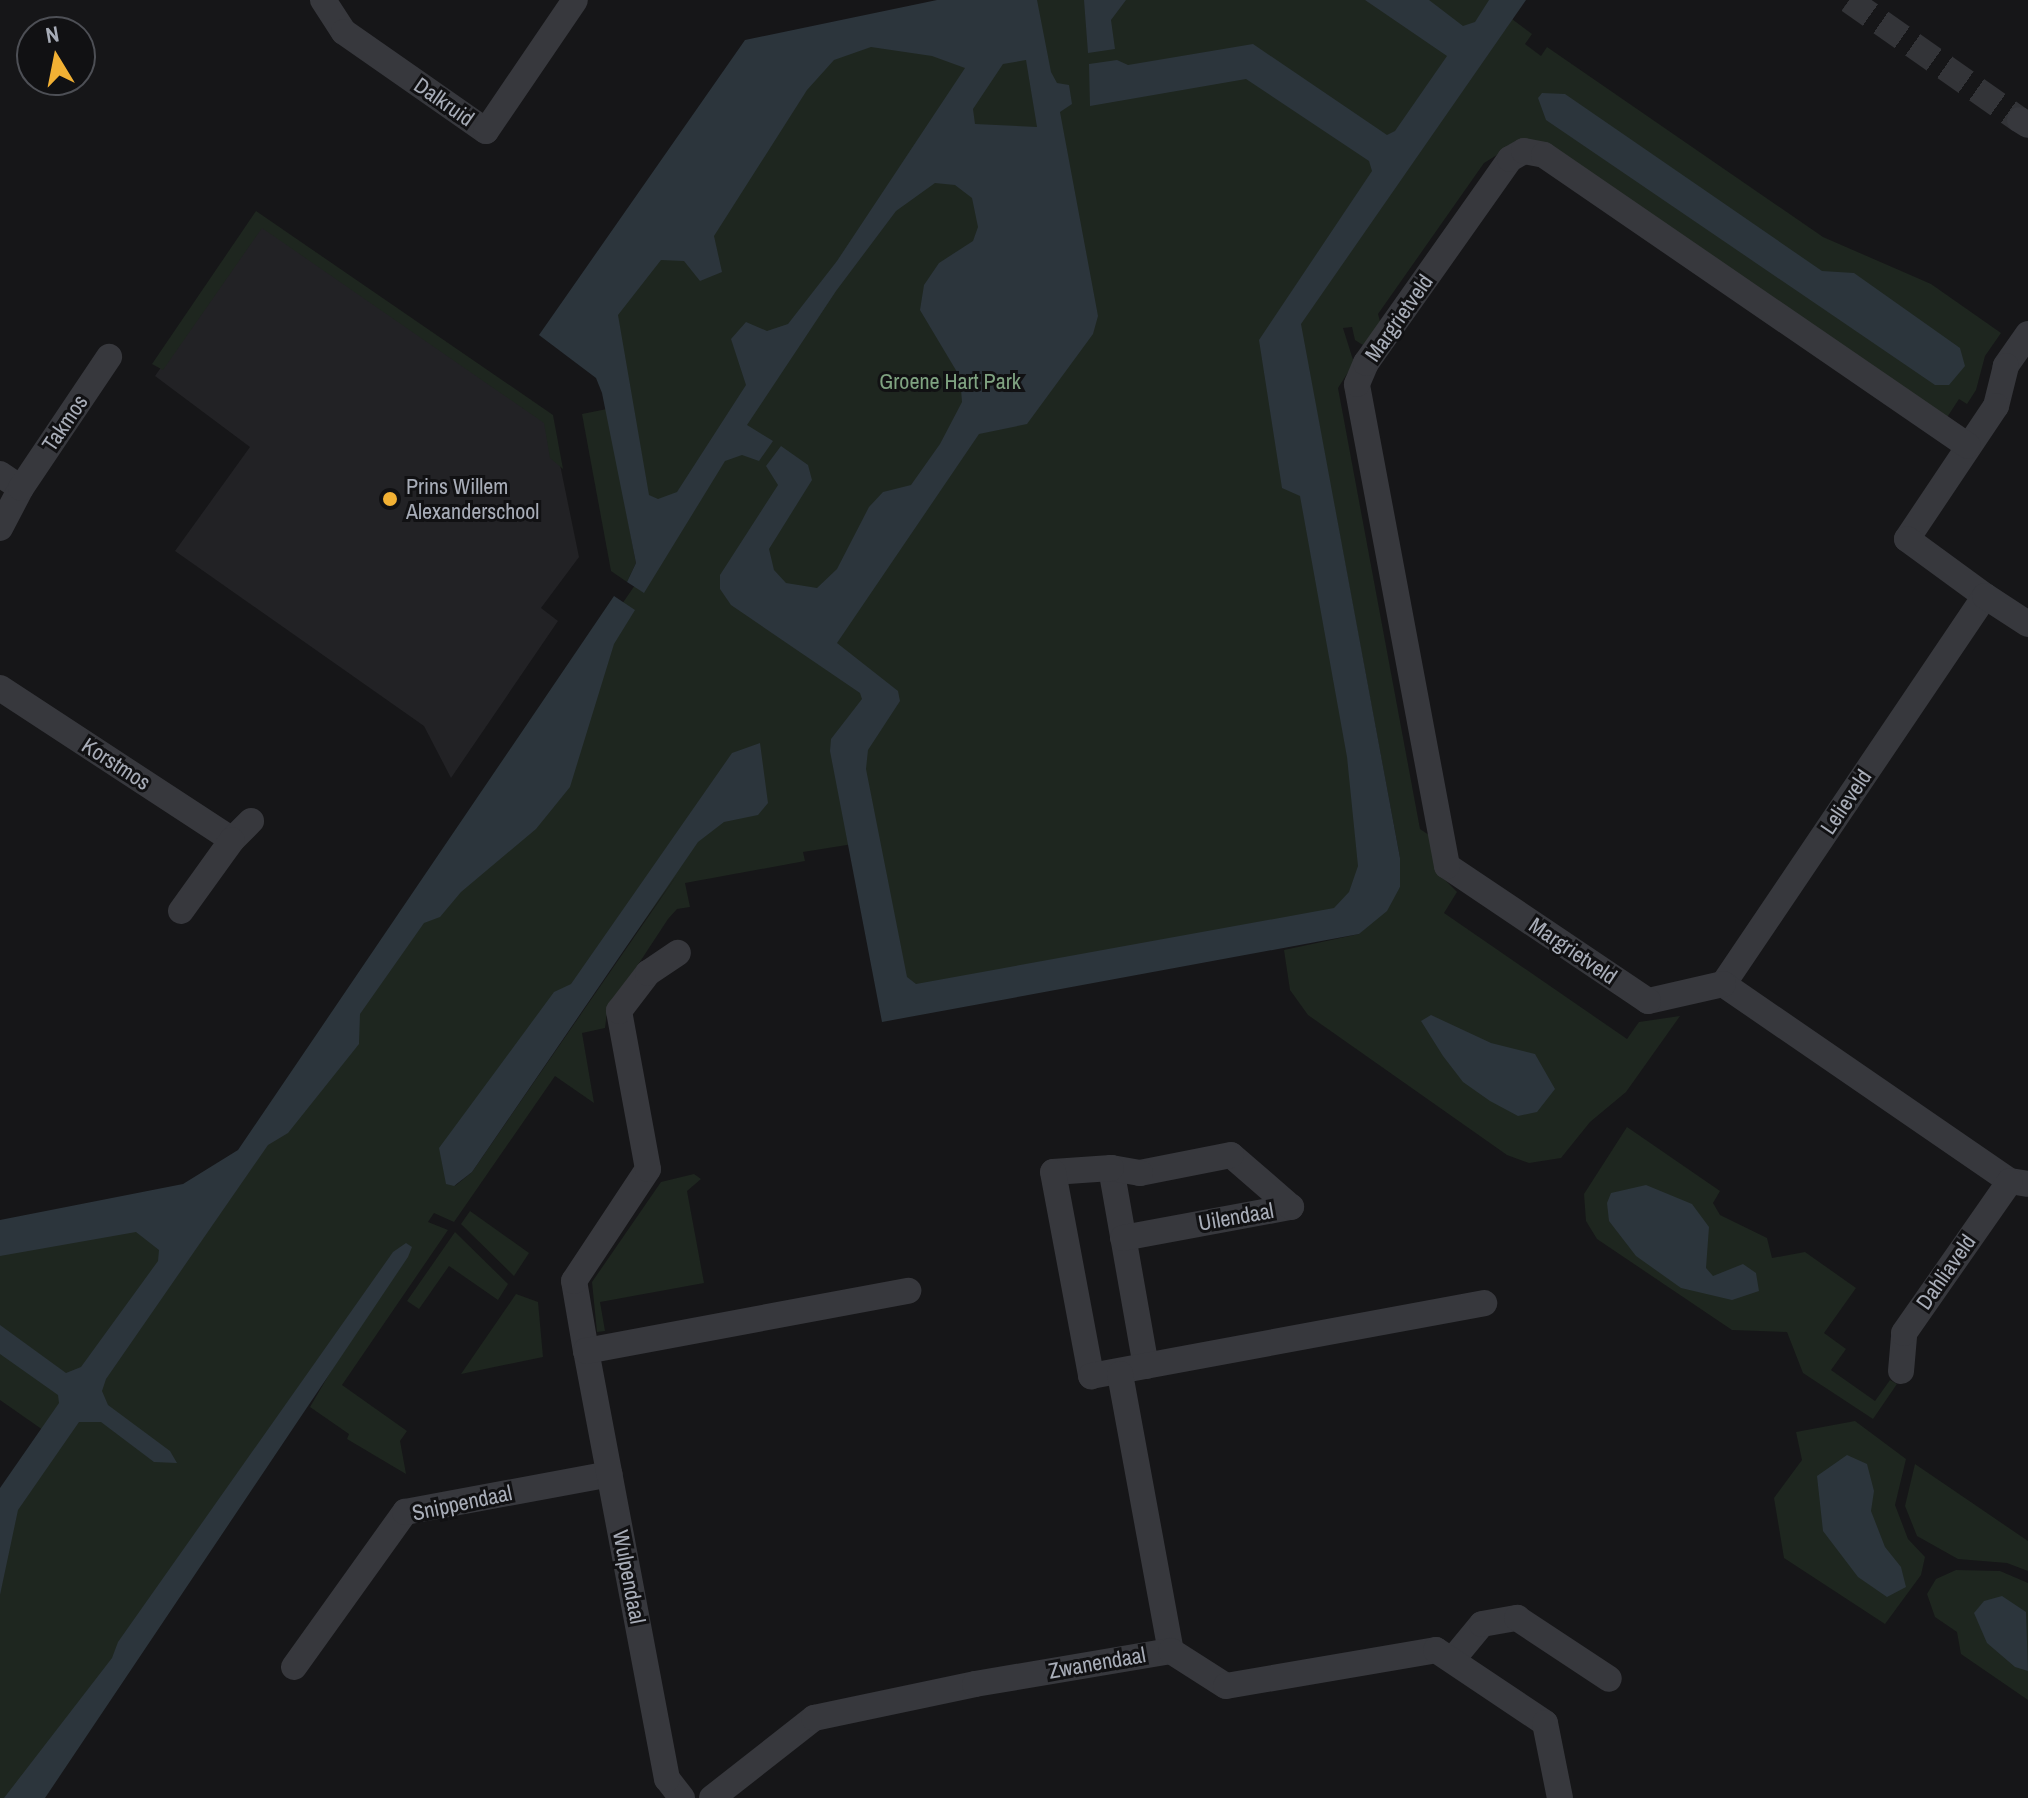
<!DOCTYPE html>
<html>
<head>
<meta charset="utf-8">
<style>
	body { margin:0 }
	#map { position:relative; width:2028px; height:1798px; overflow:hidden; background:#161618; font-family:"Archivo Narrow",sans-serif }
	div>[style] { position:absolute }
	.built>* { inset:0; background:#222225 }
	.green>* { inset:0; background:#1e261f }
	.water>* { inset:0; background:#2c353c }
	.street-tunnel>* { height:26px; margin-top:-13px; transform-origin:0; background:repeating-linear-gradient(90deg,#333438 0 26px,transparent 0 39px) }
	.street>* { height:26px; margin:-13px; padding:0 13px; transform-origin:13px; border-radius:13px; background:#37383d }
	.dots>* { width:22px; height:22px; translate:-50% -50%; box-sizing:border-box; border:4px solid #111113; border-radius:50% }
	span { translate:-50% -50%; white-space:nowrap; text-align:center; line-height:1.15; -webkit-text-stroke:6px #111113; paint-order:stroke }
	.street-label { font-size:22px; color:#a8adb8 }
	.park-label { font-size:22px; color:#7fa381 }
	.poi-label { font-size:22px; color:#a8adb8 }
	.left { translate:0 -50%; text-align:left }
	.north { position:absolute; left:16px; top:16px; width:80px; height:80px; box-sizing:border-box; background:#111113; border:2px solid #4d4f55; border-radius:50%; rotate:350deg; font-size:22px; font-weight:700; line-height:32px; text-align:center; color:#a8adb8 }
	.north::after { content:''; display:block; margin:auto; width:28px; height:36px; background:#f2b134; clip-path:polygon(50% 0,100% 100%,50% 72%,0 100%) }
</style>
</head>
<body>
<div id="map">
	<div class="built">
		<i style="clip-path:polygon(261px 225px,551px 421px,579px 557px,541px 608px,558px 621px,451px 778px,424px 726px,175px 551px,250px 447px,155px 376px)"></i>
	</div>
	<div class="green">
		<i style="clip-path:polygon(evenodd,1008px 0,1510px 0,1505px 30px,1512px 19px,1532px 34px,1525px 44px,1541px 56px,1547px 47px,1823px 237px,1931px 284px,2001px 333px,1985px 356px,1976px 390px,1967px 404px,1959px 399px,1946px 419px,1521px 140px,1484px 163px,1378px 314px,1381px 325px,1366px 347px,1355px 340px,1352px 327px,1343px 328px,1354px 363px,1338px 388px,1420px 829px,1432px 837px,1439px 874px,1457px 892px,1444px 913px,1627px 1039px,1639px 1022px,1680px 1016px,1626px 1092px,1590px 1122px,1561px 1158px,1529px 1163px,1507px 1155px,1308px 1015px,1290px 990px,1284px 950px,1359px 934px,1400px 887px,1400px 858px,1302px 334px,1384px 870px,1354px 918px,889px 1004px,853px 844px,803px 852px,805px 861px,685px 883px,690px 907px,677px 909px,668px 919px,607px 1012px,605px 1028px,582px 1033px,594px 1103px,555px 1076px,454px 1222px,434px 1213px,428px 1222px,448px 1230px,342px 1385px,407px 1431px,400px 1441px,406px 1474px,347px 1439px,349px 1434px,310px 1407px,341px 1354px,25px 1798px,0 1798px,0 1515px,53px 1437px,0 1400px,0 1236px,215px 1198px,646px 569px,600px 349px,581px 320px,763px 58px,1008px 0,677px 875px,472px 1172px,455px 1186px,677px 875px)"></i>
		<i style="clip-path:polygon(256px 211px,553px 415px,563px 469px,550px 458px,544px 423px,262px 228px,163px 370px,152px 364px)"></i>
		<i style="clip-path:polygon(607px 409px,636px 563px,627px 582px,611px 571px,582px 414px)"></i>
		<i style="clip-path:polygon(1627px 1127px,1720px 1191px,1713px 1203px,1720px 1215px,1767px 1238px,1772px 1258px,1805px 1252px,1856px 1288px,1824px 1333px,1846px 1349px,1831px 1370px,1875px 1401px,1890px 1380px,1897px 1384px,1873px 1419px,1803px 1373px,1787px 1332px,1732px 1330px,1597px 1239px,1586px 1221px,1584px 1194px)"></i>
		<i style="clip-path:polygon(694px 1174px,701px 1179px,687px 1191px,704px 1283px,600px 1302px,605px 1331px,597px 1332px,592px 1282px,661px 1182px)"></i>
		<i style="clip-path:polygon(470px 1211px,529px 1253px,514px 1276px,461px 1224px)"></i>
		<i style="clip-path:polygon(455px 1232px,508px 1284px,498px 1300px,449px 1266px,419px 1309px,407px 1301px)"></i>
		<i style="clip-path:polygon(516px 1294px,538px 1302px,543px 1357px,461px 1374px)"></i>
		<i style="clip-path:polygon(1855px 1421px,1906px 1459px,1895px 1505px,1908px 1539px,1925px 1557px,1921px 1575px,1885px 1624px,1784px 1558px,1774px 1498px,1802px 1460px,1796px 1432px)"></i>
		<i style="clip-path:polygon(1915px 1464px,2028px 1541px,2028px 1571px,2007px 1563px,1958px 1559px,1917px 1536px,1905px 1506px)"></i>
		<i style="clip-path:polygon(1956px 1570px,2000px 1571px,2028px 1583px,2028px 1700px,1961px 1654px,1957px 1632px,1935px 1617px,1927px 1594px,1936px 1579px)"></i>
	</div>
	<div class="water">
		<i style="clip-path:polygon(evenodd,937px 0,1037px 0,1051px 72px,1057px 83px,1069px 85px,1072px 104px,1060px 112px,1098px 316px,1093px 334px,1027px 424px,979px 434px,837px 643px,898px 691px,900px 701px,868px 750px,866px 769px,907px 977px,916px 984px,1334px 908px,1349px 892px,1358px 866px,1347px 757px,1300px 496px,1282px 488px,1259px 340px,1372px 171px,1369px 161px,1246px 79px,1090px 106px,1089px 64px,1117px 60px,1128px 65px,1253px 44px,1387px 135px,1395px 131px,1447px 56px,1365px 0,1429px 0,1463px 26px,1475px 22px,1489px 0,1526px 0,1301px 324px,1400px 858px,1400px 887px,1387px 911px,1359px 934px,882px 1022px,830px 751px,831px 739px,862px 699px,860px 693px,731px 605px,720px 589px,720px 575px,778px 485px,766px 466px,781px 446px,808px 465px,812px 480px,769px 549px,774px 570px,786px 583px,817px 588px,837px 569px,869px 507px,883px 492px,911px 485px,940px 444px,962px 402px,960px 377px,920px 310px,924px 285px,939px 263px,973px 241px,978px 227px,972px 198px,955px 185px,935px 183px,896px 211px,836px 291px,747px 425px,773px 441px,759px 461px,742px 455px,725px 461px,644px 593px,627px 582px,636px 563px,602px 393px,596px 378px,539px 335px,745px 40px,937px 0,871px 47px,932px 56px,965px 68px,837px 261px,788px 324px,767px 331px,746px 322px,731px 339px,746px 385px,677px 492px,658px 499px,649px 495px,618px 315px,661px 260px,684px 261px,700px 281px,722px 272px,714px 236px,807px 90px,834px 60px,871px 47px,937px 0,1026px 60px,1037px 127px,975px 124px,973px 109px,1003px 64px,1026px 60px)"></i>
		<i style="clip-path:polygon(1084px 0,1126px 0,1111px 20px,1115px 49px,1088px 53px)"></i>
		<i style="clip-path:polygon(1542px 93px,1565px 94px,1822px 271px,1854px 273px,1960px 348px,1965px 366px,1949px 385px,1935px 385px,1546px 120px,1538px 98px)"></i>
		<i style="clip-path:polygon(614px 596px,635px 610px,614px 644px,570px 787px,536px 829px,461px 892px,440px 917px,424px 923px,360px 1014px,359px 1044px,288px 1133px,268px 1145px,106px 1379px,102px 1391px,108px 1405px,170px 1451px,177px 1463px,154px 1462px,101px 1422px,79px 1422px,18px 1510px,0 1595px,0 1488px,59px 1403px,58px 1395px,0 1354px,0 1325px,66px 1373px,81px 1367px,158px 1261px,159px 1250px,136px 1232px,0 1256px,0 1220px,183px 1184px,238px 1150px)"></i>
		<i style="clip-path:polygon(760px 743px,768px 803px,758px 815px,724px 822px,698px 842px,472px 1172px,454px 1186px,446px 1184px,439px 1148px,554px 992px,571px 984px,732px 753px)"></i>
		<i style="clip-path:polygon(1431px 1015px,1491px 1043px,1535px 1054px,1555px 1089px,1537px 1112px,1518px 1116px,1490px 1101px,1463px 1082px,1443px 1056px,1421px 1021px)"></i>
		<i style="clip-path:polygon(1646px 1185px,1692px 1204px,1709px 1227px,1706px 1268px,1713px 1276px,1743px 1264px,1756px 1273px,1759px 1291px,1732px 1300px,1681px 1288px,1636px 1256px,1609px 1221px,1607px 1203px,1611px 1193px)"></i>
		<i style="clip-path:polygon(406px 1243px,412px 1247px,408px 1257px,45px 1798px,4px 1798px,112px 1658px,118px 1642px,393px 1252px)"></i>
		<i style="clip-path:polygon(1847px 1455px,1867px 1464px,1874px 1491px,1871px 1511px,1885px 1547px,1901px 1567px,1906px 1587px,1887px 1597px,1858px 1577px,1823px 1531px,1817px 1476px)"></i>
		<i style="clip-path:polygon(2002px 1596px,2026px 1612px,2028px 1671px,2015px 1667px,1987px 1643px,1974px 1613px,1984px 1601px)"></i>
	</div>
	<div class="street-tunnel">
		<i style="left:1849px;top:0;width:209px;rotate:35.1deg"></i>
	</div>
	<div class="street">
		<i style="left:323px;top:0;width:38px;rotate:57deg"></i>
		<i style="left:344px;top:32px;width:173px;rotate:34.9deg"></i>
		<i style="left:486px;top:131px;width:158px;rotate:-55.8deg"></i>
		<i style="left:2020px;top:120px;width:9px;rotate:32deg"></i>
		<i style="left:2028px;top:334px;width:39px;rotate:125deg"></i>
		<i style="left:2006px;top:366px;width:41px;rotate:104deg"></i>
		<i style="left:1996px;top:406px;width:160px;rotate:123.8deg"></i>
		<i style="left:1907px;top:539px;width:97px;rotate:36.2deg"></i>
		<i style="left:1985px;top:596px;width:468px;rotate:124deg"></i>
		<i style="left:1723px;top:984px;width:348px;rotate:34.5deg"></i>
		<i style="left:2010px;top:1181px;width:18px;rotate:9deg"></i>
		<i style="left:0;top:474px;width:25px;rotate:34deg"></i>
		<i style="left:21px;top:488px;width:45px;rotate:117.7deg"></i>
		<i style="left:21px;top:488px;width:158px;rotate:-56.1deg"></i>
		<i style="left:1985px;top:596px;width:51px;rotate:33.1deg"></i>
		<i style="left:0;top:688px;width:277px;rotate:33.2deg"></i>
		<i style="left:232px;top:840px;width:27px;rotate:-45deg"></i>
		<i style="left:181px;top:911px;width:87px;rotate:-54.3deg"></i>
		<i style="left:1723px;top:984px;width:77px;rotate:167.2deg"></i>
		<i style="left:1648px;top:1001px;width:242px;rotate:-146.1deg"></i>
		<i style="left:1447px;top:866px;width:490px;rotate:-100.6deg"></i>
		<i style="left:1357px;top:384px;width:23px;rotate:-67deg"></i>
		<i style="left:1366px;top:363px;width:250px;rotate:-54.8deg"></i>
		<i style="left:1510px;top:159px;width:16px;rotate:-30deg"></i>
		<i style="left:1524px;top:151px;width:20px;rotate:11deg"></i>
		<i style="left:1544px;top:155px;width:514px;rotate:34.46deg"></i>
		<i style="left:1111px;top:1168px;width:201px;rotate:80deg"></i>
		<i style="left:1123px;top:1238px;width:171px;rotate:-10.5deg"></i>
		<i style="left:1291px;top:1207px;width:79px;rotate:-139.1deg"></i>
		<i style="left:1231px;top:1155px;width:93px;rotate:168.8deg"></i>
		<i style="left:1140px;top:1173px;width:29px;rotate:-170deg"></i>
		<i style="left:1111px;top:1168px;width:58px;rotate:176.1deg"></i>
		<i style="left:1053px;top:1172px;width:208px;rotate:79.4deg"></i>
		<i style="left:1091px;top:1376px;width:400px;rotate:-10.5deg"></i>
		<i style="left:586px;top:1351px;width:71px;rotate:-99.7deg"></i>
		<i style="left:574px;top:1281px;width:134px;rotate:-56.5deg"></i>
		<i style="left:648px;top:1169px;width:161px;rotate:-100.4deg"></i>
		<i style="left:619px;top:1011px;width:48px;rotate:-52.7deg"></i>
		<i style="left:648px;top:973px;width:36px;rotate:-34deg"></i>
		<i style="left:1901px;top:1371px;width:38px;rotate:-85deg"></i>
		<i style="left:1904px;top:1333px;width:185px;rotate:-55.1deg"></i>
		<i style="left:1120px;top:1374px;width:282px;rotate:79.6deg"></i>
		<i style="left:1453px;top:1659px;width:45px;rotate:-50.4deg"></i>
		<i style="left:1482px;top:1624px;width:36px;rotate:-10deg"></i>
		<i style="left:1517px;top:1618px;width:110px;rotate:33.5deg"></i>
		<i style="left:294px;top:1667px;width:191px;rotate:-54.4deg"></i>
		<i style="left:405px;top:1512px;width:208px;rotate:-10.5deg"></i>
		<i style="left:682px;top:1798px;width:24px;rotate:-128deg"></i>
		<i style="left:667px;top:1779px;width:436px;rotate:-100.7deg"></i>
		<i style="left:586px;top:1351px;width:328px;rotate:-10.6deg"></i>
		<i style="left:712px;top:1798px;width:130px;rotate:-38.1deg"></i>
		<i style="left:814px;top:1718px;width:165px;rotate:-11.9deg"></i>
		<i style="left:975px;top:1684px;width:199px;rotate:-9.6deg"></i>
		<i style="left:1171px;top:1651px;width:65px;rotate:32.5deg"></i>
		<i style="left:1226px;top:1686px;width:213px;rotate:-9.7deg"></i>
		<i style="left:1436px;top:1650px;width:131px;rotate:33.8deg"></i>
		<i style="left:1545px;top:1723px;width:76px;rotate:78.7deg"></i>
	</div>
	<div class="dots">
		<i style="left:390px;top:499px;background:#f2b134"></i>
	</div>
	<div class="street-label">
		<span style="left:444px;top:102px;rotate:35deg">Dalkruid</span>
		<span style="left:1399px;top:318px;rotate:-55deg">Margrietveld</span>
		<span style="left:65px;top:423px;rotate:-56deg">Takmos</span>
		<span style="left:116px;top:764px;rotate:33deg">Korstmos</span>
		<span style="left:1846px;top:802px;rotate:-56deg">Lelieveld</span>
		<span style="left:1573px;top:951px;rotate:34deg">Margrietveld</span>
		<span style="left:1236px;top:1217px;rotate:-10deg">Uilendaal</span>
		<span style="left:1946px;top:1272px;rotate:-55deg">Dahliaveld</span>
		<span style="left:462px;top:1503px;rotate:-12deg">Snippendaal</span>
		<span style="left:629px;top:1577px;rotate:79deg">Wulpendaal</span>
		<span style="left:1097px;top:1663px;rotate:-10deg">Zwanendaal</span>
	</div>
	<div class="park-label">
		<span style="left:950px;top:382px">Groene Hart Park</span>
	</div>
	<div class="poi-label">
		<span class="left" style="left:406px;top:499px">Prins Willem<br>Alexanderschool</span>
	</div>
	<div class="north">N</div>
</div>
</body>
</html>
